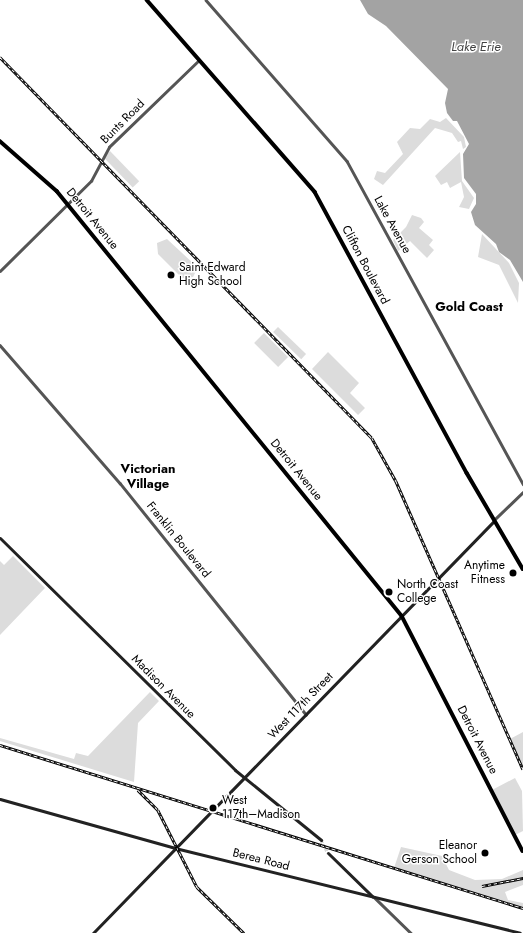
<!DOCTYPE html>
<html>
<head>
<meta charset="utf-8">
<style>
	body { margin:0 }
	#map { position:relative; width:523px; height:933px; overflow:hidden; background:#fff; font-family:Jost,sans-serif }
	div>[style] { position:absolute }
	.green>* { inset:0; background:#dcdcdc; transform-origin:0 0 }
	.water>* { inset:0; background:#a3a3a3 }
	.secondary-tunnel>* { height:3px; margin-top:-1.5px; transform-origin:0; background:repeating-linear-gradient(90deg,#d9d9d9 0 3px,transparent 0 4.5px) }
	.tertiary>* { height:2.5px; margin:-1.25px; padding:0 1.25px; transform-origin:1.25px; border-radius:1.25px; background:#555 }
	.secondary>* { height:3px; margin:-1.5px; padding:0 1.5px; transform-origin:1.5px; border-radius:1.5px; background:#222 }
	.primary>* { height:3.5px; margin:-1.75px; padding:0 1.75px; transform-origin:1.75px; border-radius:1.75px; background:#000 }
	.rail>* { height:2.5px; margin-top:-1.25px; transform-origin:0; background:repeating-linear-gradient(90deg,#fff 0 3px,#000 0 6px); box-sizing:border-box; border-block:1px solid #000 }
	.dots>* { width:11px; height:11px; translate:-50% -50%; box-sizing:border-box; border:2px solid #fff; border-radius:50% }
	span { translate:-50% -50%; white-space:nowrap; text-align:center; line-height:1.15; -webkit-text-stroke:3px #fff; paint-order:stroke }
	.street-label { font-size:12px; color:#000 }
	.poi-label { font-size:12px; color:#000 }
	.left { translate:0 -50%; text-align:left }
	.right { translate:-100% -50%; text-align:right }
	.water-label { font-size:13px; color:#444; font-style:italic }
	.neighbourhood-label { font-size:13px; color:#000; font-weight:700 }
</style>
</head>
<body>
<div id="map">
	<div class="green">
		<i style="clip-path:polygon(446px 118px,464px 137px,466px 147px,463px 149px,461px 141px,458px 142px,452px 133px,435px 128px,383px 185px,374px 179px,377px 171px,385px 173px,403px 154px,397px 142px,410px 128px,420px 129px,430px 119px,440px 122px)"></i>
		<i style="left:110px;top:151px;width:42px;height:9px;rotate:46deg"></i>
		<i style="clip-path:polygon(460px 152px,462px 181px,474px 198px,469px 209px,459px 207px,464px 197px,461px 182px,450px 188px,447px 182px,441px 185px,435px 176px)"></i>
		<i style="clip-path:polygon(412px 215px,421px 218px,424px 222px,419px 228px,433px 240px,429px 245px,434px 250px,427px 258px,410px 241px,398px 251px,393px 240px,406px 227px)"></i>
		<i style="clip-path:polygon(482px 234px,509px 263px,519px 283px,518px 303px,499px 265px,478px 257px)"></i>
		<i style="clip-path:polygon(167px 239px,195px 265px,196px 271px,193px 277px,182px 278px,158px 254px,157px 243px)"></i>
		<i style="left:278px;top:327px;width:39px;height:7px;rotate:44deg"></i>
		<i style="left:264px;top:333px;width:34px;height:14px;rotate:45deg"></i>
		<i style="clip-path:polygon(328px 352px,359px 383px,350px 393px,365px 408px,358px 415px,312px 369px)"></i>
		<i style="clip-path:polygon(13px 556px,45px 588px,0 635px,0 561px,4px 565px)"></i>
		<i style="clip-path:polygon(150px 692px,159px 701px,138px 723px,134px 782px,0 741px,0 738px,74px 759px,76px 753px,88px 756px)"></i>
		<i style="clip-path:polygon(523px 732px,523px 769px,510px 739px)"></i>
		<i style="clip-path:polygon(515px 778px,522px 791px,523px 831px,515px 835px,492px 790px)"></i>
		<i style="clip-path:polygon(401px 847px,442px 856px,449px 870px,475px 880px,502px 879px,523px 870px,523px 885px,505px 892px,508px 900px,523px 903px,523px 908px,394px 868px)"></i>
	</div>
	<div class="water">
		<i style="clip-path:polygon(360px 0,523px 0,523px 282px,510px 260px,499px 252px,496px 244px,475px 225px,471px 212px,476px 204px,476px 194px,464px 178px,463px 154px,469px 144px,457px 121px,453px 121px,447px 113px,445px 103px,448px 89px,386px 26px,368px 14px)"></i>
	</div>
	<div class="secondary-tunnel">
		<i style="left:321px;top:840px;width:15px;rotate:62deg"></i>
	</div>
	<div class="tertiary">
		<i style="left:206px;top:0;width:214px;rotate:48.8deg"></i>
		<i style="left:347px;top:161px;width:368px;rotate:61.4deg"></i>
		<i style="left:0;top:271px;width:128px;rotate:-44.7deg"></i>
		<i style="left:91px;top:181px;width:38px;rotate:-62deg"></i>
		<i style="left:109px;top:147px;width:125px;rotate:-44deg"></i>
		<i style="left:0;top:345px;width:183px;rotate:49deg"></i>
		<i style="left:120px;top:483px;width:297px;rotate:51.2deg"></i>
		<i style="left:494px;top:520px;width:40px;rotate:-44deg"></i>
		<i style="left:374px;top:897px;width:52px;rotate:44.2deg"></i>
	</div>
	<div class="secondary">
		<i style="left:0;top:538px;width:330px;rotate:44.6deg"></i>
		<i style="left:235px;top:770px;width:111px;rotate:39.1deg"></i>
		<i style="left:0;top:799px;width:182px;rotate:15.6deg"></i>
		<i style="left:175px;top:848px;width:355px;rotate:13.8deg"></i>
		<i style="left:328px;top:853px;width:62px;rotate:44.3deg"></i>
		<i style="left:93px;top:933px;width:575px;rotate:-45.78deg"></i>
	</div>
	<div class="primary">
		<i style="left:147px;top:0;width:255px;rotate:48.8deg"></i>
		<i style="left:315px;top:192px;width:319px;rotate:61.6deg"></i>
		<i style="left:467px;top:473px;width:111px;rotate:59.7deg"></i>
		<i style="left:0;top:141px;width:76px;rotate:41.3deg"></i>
		<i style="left:57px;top:191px;width:547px;rotate:50.93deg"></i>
		<i style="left:402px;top:616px;width:264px;rotate:62.8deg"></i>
	</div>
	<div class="rail">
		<i style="left:0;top:57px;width:532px;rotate:45.68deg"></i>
		<i style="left:372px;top:438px;width:49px;rotate:60.8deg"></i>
		<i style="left:396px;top:481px;width:315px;rotate:66.2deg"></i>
		<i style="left:0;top:745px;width:548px;rotate:17.31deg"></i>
		<i style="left:138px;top:790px;width:28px;rotate:45deg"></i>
		<i style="left:158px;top:810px;width:86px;rotate:63.1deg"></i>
		<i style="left:197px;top:887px;width:66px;rotate:44.4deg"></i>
		<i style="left:482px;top:886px;width:42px;rotate:-11deg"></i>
	</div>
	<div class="dots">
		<i style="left:171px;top:275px;background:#000"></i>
		<i style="left:513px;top:573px;background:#000"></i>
		<i style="left:389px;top:592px;background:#000"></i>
		<i style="left:213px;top:808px;background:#000"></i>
		<i style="left:485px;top:853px;background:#000"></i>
	</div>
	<div class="street-label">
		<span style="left:123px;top:122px;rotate:-45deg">Bunts Road</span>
		<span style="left:92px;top:219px;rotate:51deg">Detroit Avenue</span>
		<span style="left:392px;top:225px;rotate:61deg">Lake Avenue</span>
		<span style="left:365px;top:265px;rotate:62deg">Clifton Boulevard</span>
		<span style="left:296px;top:470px;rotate:51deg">Detroit Avenue</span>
		<span style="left:178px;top:540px;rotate:51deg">Franklin Boulevard</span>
		<span style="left:163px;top:687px;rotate:45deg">Madison Avenue</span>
		<span style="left:301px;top:706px;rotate:-46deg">West 117th Street</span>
		<span style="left:477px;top:740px;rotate:63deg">Detroit Avenue</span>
		<span style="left:261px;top:860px;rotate:14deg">Berea Road</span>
	</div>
	<div class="poi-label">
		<span class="left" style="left:179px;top:275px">Saint Edward<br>High School</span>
		<span class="right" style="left:505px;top:573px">Anytime<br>Fitness</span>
		<span class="left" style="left:397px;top:592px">North Coast<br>College</span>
		<span class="left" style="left:222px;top:808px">West<br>117th–Madison</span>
		<span class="right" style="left:477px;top:853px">Eleanor<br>Gerson School</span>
	</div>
	<div class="water-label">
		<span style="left:476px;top:47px">Lake Erie</span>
	</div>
	<div class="neighbourhood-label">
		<span style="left:469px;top:307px">Gold Coast</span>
		<span style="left:148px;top:477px">Victorian<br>Village</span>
	</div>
</div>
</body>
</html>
